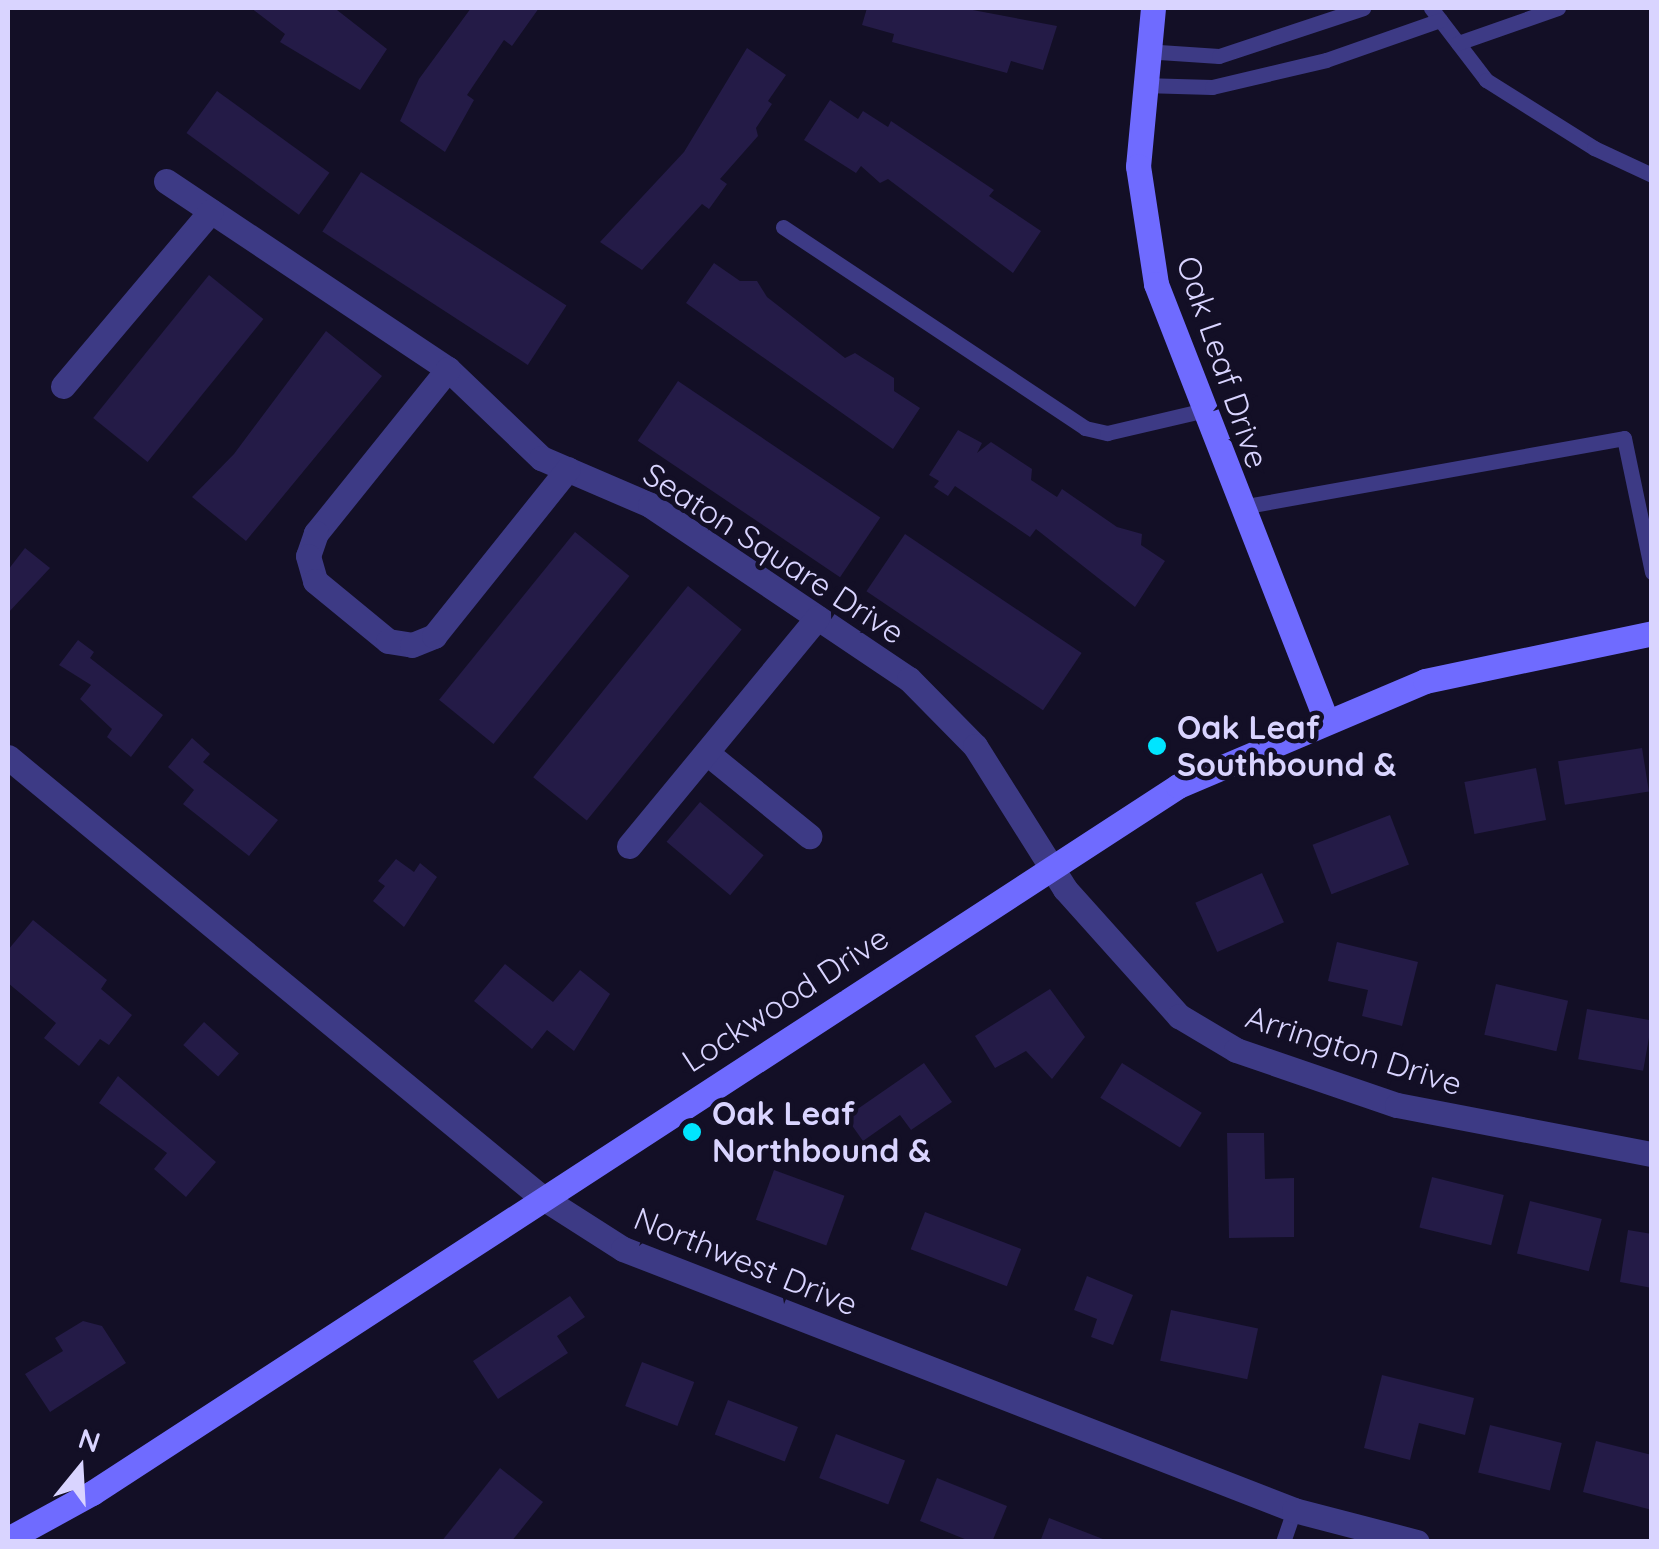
<!DOCTYPE html>
<html>
<head>
<meta charset="utf-8">
<style>
	body { margin:0 }
	#map { position:relative; width:1659px; height:1549px; overflow:hidden; background:#130f26; font-family:Quicksand,sans-serif }
	div>[style] { position:absolute }
	.building>* { inset:0; background:#241b47; transform-origin:0 0 }
	.lane>* { height:15px; margin:-7.5px; padding:0 7.5px; transform-origin:7.5px; border-radius:7.5px; background:#3d3a85 }
	.street>* { height:25px; margin:-12.5px; padding:0 12.5px; transform-origin:12.5px; border-radius:12.5px; background:#3d3a85 }
	.secondary>* { height:25px; margin:-12.5px; padding:0 12.5px; transform-origin:12.5px; border-radius:12.5px; background:#6f6bff }
	.dots>* { width:28px; height:28px; translate:-50% -50%; box-sizing:border-box; border:5px solid #130f26; border-radius:50% }
	span { translate:-50% -50%; white-space:nowrap; text-align:center; line-height:1.15; -webkit-text-stroke:9px #130f26; paint-order:stroke }
	.street-label { font-size:32px; color:#d9d4ff }
	.poi-label { font-size:32px; color:#d9d4ff; font-weight:700 }
	.left { translate:0 -50%; text-align:left }
	.frame { position:absolute; inset:0; border:10px solid #d9d4ff; pointer-events:none }
	.north { position:absolute; left:30px; top:1419px; width:100px; height:100px; -webkit-text-stroke:8px #130f26; paint-order:stroke; rotate:18deg; font-size:28px; font-weight:700; line-height:40px; text-align:center; color:#d9d4ff }
	.north::after { content:''; display:block; margin:auto; width:35px; height:45px; background:#d9d4ff; clip-path:polygon(50% 0,100% 100%,50% 72%,0 100%) }
</style>
</head>
<body>
<div id="map">
	<div class="building">
		<i style="clip-path:polygon(251px 8px,337px 10px,387px 49px,360px 90px,280px 42px,285px 34px)"></i>
		<i style="clip-path:polygon(471px 8px,539px 8px,512px 46px,504px 40px,467px 95px,474px 100px,445px 152px,400px 121px,419px 79px)"></i>
		<i style="clip-path:polygon(867px 8px,962px 8px,1057px 26px,1043px 70px,1011px 61px,1007px 73px,892px 42px,894px 34px,862px 25px)"></i>
		<i style="clip-path:polygon(747px 48px,786px 75px,768px 101px,772px 104px,756px 128px,758px 136px,720px 179px,727px 184px,709px 209px,702px 204px,642px 270px,600px 242px,684px 152px)"></i>
		<i style="left:217px;top:91px;width:139px;height:52px;rotate:36deg"></i>
		<i style="clip-path:polygon(830px 100px,858px 119px,863px 111px,888px 127px,891px 121px,994px 190px,989px 196px,1041px 231px,1013px 273px,888px 179px,880px 183px,861px 166px,856px 173px,804px 140px)"></i>
		<i style="left:361px;top:172px;width:245px;height:71px;rotate:33deg"></i>
		<i style="clip-path:polygon(714px 263px,740px 281px,757px 281px,767px 297px,845px 358px,855px 353px,894px 378px,894px 391px,920px 408px,893px 449px,686px 303px)"></i>
		<i style="left:209px;top:275px;width:70px;height:184px;rotate:39deg"></i>
		<i style="clip-path:polygon(326px 331px,382px 376px,246px 541px,192px 497px,234px 454px)"></i>
		<i style="left:678px;top:381px;width:244px;height:72px;rotate:34deg"></i>
		<i style="clip-path:polygon(958px 430px,982px 443px,977px 453px,991px 442px,1032px 469px,1031px 480px,1057px 497px,1062px 489px,1117px 527px,1142px 534px,1141px 545px,1165px 561px,1135px 607px,1036px 529px,1030px 537px,955px 486px,948px 496px,934px 487px,939px 481px,929px 475px)"></i>
		<i style="left:575px;top:532px;width:70px;height:216px;rotate:39deg"></i>
		<i style="left:905px;top:534px;width:213px;height:69px;rotate:34deg"></i>
		<i style="clip-path:polygon(25px 548px,50px 568px,8px 613px,8px 570px)"></i>
		<i style="left:688px;top:586px;width:69px;height:246px;rotate:39deg"></i>
		<i style="clip-path:polygon(78px 640px,94px 652px,90px 658px,163px 715px,131px 757px,107px 737px,112px 729px,80px 699px,91px 685px,59px 665px)"></i>
		<i style="clip-path:polygon(192px 738px,210px 754px,203px 762px,278px 820px,249px 856px,183px 804px,194px 790px,168px 767px)"></i>
		<i style="left:1642px;top:748px;width:44px;height:85px;rotate:81deg"></i>
		<i style="left:1536px;top:768px;width:53px;height:73px;rotate:79deg"></i>
		<i style="left:700px;top:802px;width:83px;height:52px;rotate:40deg"></i>
		<i style="left:1390px;top:815px;width:53px;height:83px;rotate:69deg"></i>
		<i style="clip-path:polygon(396px 859px,414px 872px,420px 863px,437px 877px,404px 927px,373px 901px,385px 886px,378px 881px)"></i>
		<i style="left:1262px;top:873px;width:54px;height:73px;rotate:66deg"></i>
		<i style="clip-path:polygon(33px 920px,107px 980px,101px 989px,132px 1015px,109px 1045px,100px 1039px,79px 1066px,44px 1038px,56px 1023px,8px 983px,8px 950px)"></i>
		<i style="clip-path:polygon(1337px 942px,1418px 962px,1402px 1026px,1362px 1016px,1368px 990px,1328px 981px)"></i>
		<i style="clip-path:polygon(505px 964px,553px 1002px,580px 970px,610px 994px,574px 1051px,547px 1030px,532px 1049px,474px 1001px)"></i>
		<i style="left:1496px;top:984px;width:74px;height:52px;rotate:13deg"></i>
		<i style="clip-path:polygon(1050px 989px,1085px 1037px,1052px 1079px,1026px 1051px,995px 1068px,975px 1036px)"></i>
		<i style="left:1587px;top:1009px;width:66px;height:51px;rotate:10deg"></i>
		<i style="left:204px;top:1022px;width:47px;height:31px;rotate:42deg"></i>
		<i style="clip-path:polygon(924px 1063px,952px 1102px,911px 1130px,900px 1115px,863px 1141px,846px 1117px)"></i>
		<i style="left:1122px;top:1063px;width:94px;height:41px;rotate:32deg"></i>
		<i style="clip-path:polygon(118px 1076px,216px 1162px,186px 1197px,154px 1169px,167px 1153px,99px 1103px)"></i>
		<i style="clip-path:polygon(1227px 1133px,1264px 1133px,1265px 1179px,1294px 1178px,1294px 1237px,1229px 1238px)"></i>
		<i style="left:774px;top:1170px;width:75px;height:53px;rotate:20deg"></i>
		<i style="left:1432px;top:1177px;width:74px;height:52px;rotate:14deg"></i>
		<i style="left:1530px;top:1201px;width:74px;height:54px;rotate:14deg"></i>
		<i style="left:925px;top:1212px;width:103px;height:40px;rotate:21deg"></i>
		<i style="clip-path:polygon(1628px 1230px,1652px 1234px,1652px 1288px,1620px 1282px)"></i>
		<i style="clip-path:polygon(1087px 1276px,1133px 1295px,1113px 1345px,1091px 1337px,1097px 1319px,1074px 1310px)"></i>
		<i style="clip-path:polygon(570px 1296px,585px 1317px,557px 1336px,568px 1353px,498px 1399px,473px 1361px)"></i>
		<i style="left:1171px;top:1310px;width:89px;height:52px;rotate:12deg"></i>
		<i style="clip-path:polygon(83px 1321px,102px 1326px,126px 1363px,50px 1412px,25px 1374px,63px 1351px,55px 1338px)"></i>
		<i style="left:642px;top:1362px;width:56px;height:47px;rotate:21deg"></i>
		<i style="clip-path:polygon(1382px 1375px,1474px 1398px,1465px 1435px,1419px 1423px,1410px 1460px,1364px 1448px)"></i>
		<i style="left:728px;top:1400px;width:75px;height:37px;rotate:21deg"></i>
		<i style="left:1490px;top:1425px;width:74px;height:49px;rotate:14deg"></i>
		<i style="left:836px;top:1434px;width:74px;height:47px;rotate:21deg"></i>
		<i style="clip-path:polygon(1596px 1441px,1652px 1455px,1652px 1510px,1583px 1492px)"></i>
		<i style="clip-path:polygon(500px 1468px,543px 1502px,511px 1542px,441px 1542px)"></i>
		<i style="clip-path:polygon(937px 1478px,1007px 1506px,992px 1542px,972px 1542px,920px 1521px)"></i>
		<i style="clip-path:polygon(1049px 1518px,1108px 1541px,1108px 1542px,1040px 1542px)"></i>
	</div>
	<div class="lane">
		<i style="left:1431px;top:8px;width:91px;rotate:52.6deg"></i>
		<i style="left:1486px;top:80px;width:128px;rotate:32.2deg"></i>
		<i style="left:1594px;top:148px;width:64px;rotate:25deg"></i>
		<i style="left:1458px;top:43px;width:106px;rotate:-19.3deg"></i>
		<i style="left:1144px;top:51px;width:75px;rotate:3.8deg"></i>
		<i style="left:1219px;top:56px;width:152px;rotate:-18.4deg"></i>
		<i style="left:1142px;top:85px;width:70px;rotate:1.6deg"></i>
		<i style="left:1212px;top:87px;width:117px;rotate:-13.3deg"></i>
		<i style="left:1326px;top:60px;width:121px;rotate:-19.3deg"></i>
		<i style="left:783px;top:227px;width:363px;rotate:33.6deg"></i>
		<i style="left:1085px;top:428px;width:23px;rotate:13deg"></i>
		<i style="left:1107px;top:433px;width:97px;rotate:-13.2deg"></i>
		<i style="left:1241px;top:507px;width:389px;rotate:-10.2deg"></i>
		<i style="left:1624px;top:438px;width:137px;rotate:78.2deg"></i>
		<i style="left:1283px;top:1542px;width:34px;rotate:-71deg"></i>
	</div>
	<div class="street">
		<i style="left:166px;top:181px;width:339px;rotate:33.7deg"></i>
		<i style="left:448px;top:369px;width:129px;rotate:43.7deg"></i>
		<i style="left:541px;top:458px;width:119px;rotate:23.3deg"></i>
		<i style="left:650px;top:505px;width:312px;rotate:33.9deg"></i>
		<i style="left:909px;top:679px;width:94px;rotate:45.4deg"></i>
		<i style="left:975px;top:746px;width:169px;rotate:57.8deg"></i>
		<i style="left:1065px;top:889px;width:171px;rotate:48.1deg"></i>
		<i style="left:1179px;top:1016px;width:66px;rotate:30.8deg"></i>
		<i style="left:1236px;top:1050px;width:170px;rotate:18.9deg"></i>
		<i style="left:1397px;top:1105px;width:260px;rotate:10.9deg"></i>
		<i style="left:448px;top:369px;width:211px;rotate:128.8deg"></i>
		<i style="left:316px;top:533px;width:24px;rotate:109deg"></i>
		<i style="left:308px;top:556px;width:26px;rotate:74deg"></i>
		<i style="left:315px;top:581px;width:94px;rotate:39.4deg"></i>
		<i style="left:388px;top:641px;width:24px;rotate:9deg"></i>
		<i style="left:412px;top:645px;width:24px;rotate:-22deg"></i>
		<i style="left:434px;top:636px;width:214px;rotate:-51.3deg"></i>
		<i style="left:63px;top:386px;width:229px;rotate:-49.8deg"></i>
		<i style="left:707px;top:753px;width:132px;rotate:39.1deg"></i>
		<i style="left:8px;top:757px;width:690px;rotate:39.53deg"></i>
		<i style="left:540px;top:1196px;width:98px;rotate:32.6deg"></i>
		<i style="left:623px;top:1249px;width:720px;rotate:21.25deg"></i>
		<i style="left:1294px;top:1510px;width:127px;rotate:14.6deg"></i>
		<i style="left:629px;top:846px;width:296px;rotate:-50.5deg"></i>
	</div>
	<div class="secondary">
		<i style="left:1153px;top:8px;width:159px;rotate:95.4deg"></i>
		<i style="left:1138px;top:166px;width:119px;rotate:81.3deg"></i>
		<i style="left:1156px;top:284px;width:470px;rotate:68.7deg"></i>
		<i style="left:8px;top:1539px;width:96px;rotate:-28.7deg"></i>
		<i style="left:92px;top:1493px;width:1296px;rotate:-33.06deg"></i>
		<i style="left:1178px;top:786px;width:268px;rotate:-23deg"></i>
		<i style="left:1425px;top:681px;width:232px;rotate:-11.9deg"></i>
	</div>
	<div class="dots">
		<i style="left:1157px;top:746px;background:#00e5ff"></i>
		<i style="left:692px;top:1132px;background:#00e5ff"></i>
	</div>
	<div class="street-label">
		<span style="left:1223px;top:362px;rotate:71deg">Oak Leaf Drive</span>
		<span style="left:774px;top:553px;rotate:33deg">Seaton Square Drive</span>
		<span style="left:785px;top:999px;rotate:-33deg">Lockwood Drive</span>
		<span style="left:1354px;top:1050px;rotate:18deg">Arrington Drive</span>
		<span style="left:746px;top:1261px;rotate:22deg">Northwest Drive</span>
	</div>
	<div class="poi-label">
		<span class="left" style="left:1177px;top:746px">Oak Leaf<br>Southbound &amp;</span>
		<span class="left" style="left:712px;top:1132px">Oak Leaf<br>Northbound &amp;</span>
	</div>
	<div class="frame"></div>
	<div class="north">N</div>
</div>
</body>
</html>
